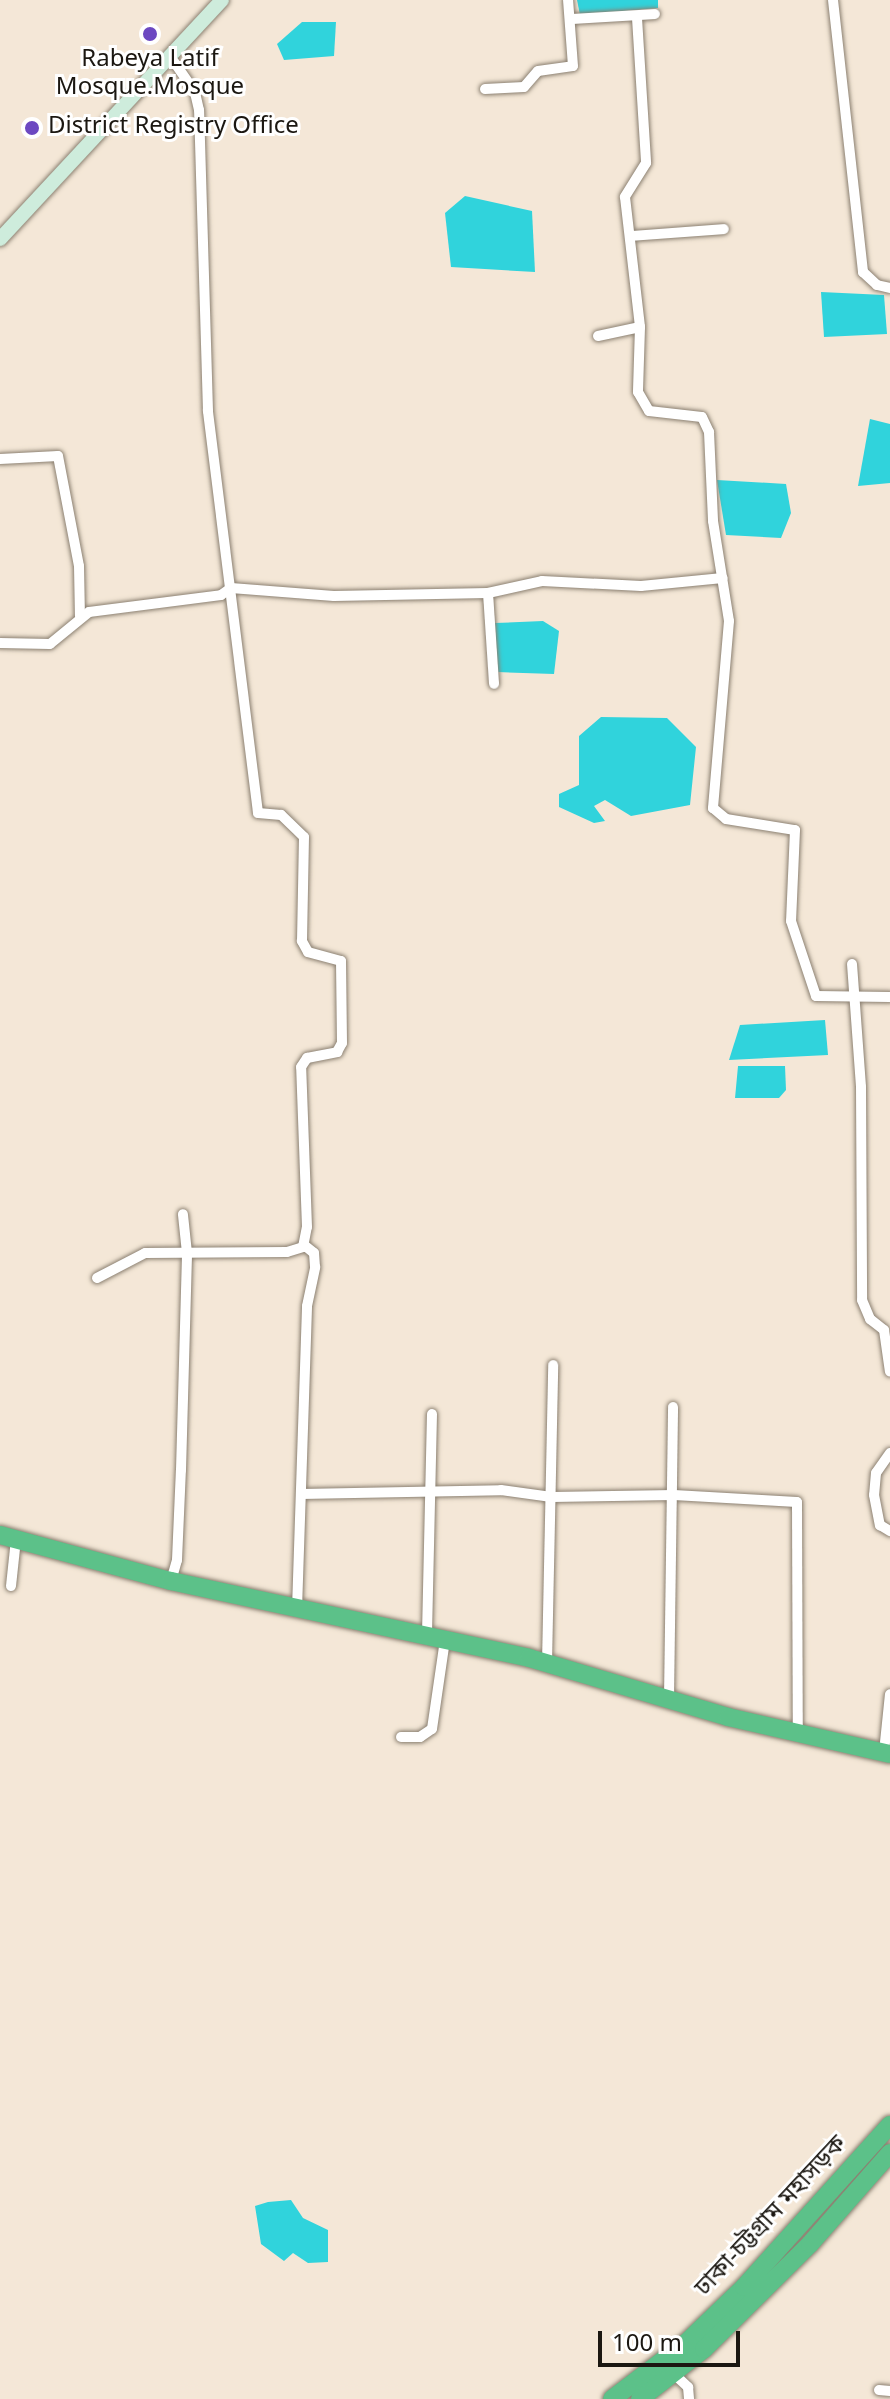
<!DOCTYPE html>
<html>
<head>
<meta charset="utf-8">
<style>
	body { margin:0 }
	#map { position:relative; width:890px; height:2399px; overflow:hidden; background:#f4e7d7; font-family:Georgia,"Noto Sans Bengali",serif }
	div>[style] { position:absolute }
	.water>* { inset:0; background:#30d3dc }
	.roads { filter:drop-shadow(0 0 2px #8b8071) drop-shadow(0 0 2px #8b8071) }
	.street>* { height:10px; margin:-5px; padding:0 5px; transform-origin:5px; border-radius:5px; background:#fff }
	.secondary>* { height:14px; margin:-7px; padding:0 7px; transform-origin:7px; border-radius:7px; background:#ceecdc }
	.highway>* { height:18px; margin:-9px; padding:0 9px; transform-origin:9px; border-radius:9px; background:#5cc189 }
	.dots>* { width:22px; height:22px; translate:-50% -50%; box-sizing:border-box; border:4px solid #fff; border-radius:50% }
	span { translate:-50% -50%; white-space:nowrap; text-align:center; line-height:1.15; -webkit-text-stroke:6px #fff; paint-order:stroke }
	.poi-label { font-size:24px; color:#1b1711 }
	.left { translate:0 -50%; text-align:left }
	.street-label { font-size:24px; color:#1b1711 }
	.scale { position:absolute; left:598px; top:2331px; width:142px; height:36px; box-sizing:border-box; border:4px solid #1b1711; border-top:0; padding-left:10px; font-size:24px; line-height:28px; white-space:nowrap; color:#1b1711; -webkit-text-stroke:6px #fff; paint-order:stroke }
</style>
</head>
<body>
<div id="map">
	<div class="water">
		<i style="clip-path:polygon(577px 0,658px 0,658px 8px,580px 15px)"></i>
		<i style="clip-path:polygon(302px 22px,336px 22px,334px 56px,284px 60px,277px 44px)"></i>
		<i style="clip-path:polygon(465px 196px,532px 211px,535px 272px,451px 267px,445px 213px)"></i>
		<i style="clip-path:polygon(821px 292px,884px 295px,887px 334px,824px 337px)"></i>
		<i style="clip-path:polygon(870px 419px,890px 424px,890px 483px,858px 486px)"></i>
		<i style="clip-path:polygon(717px 480px,786px 484px,791px 513px,781px 538px,726px 535px)"></i>
		<i style="clip-path:polygon(543px 621px,559px 631px,554px 674px,497px 672px,495px 623px)"></i>
		<i style="clip-path:polygon(601px 717px,667px 718px,696px 747px,690px 805px,631px 816px,605px 800px,594px 806px,605px 821px,594px 823px,559px 807px,559px 794px,579px 785px,579px 736px)"></i>
		<i style="clip-path:polygon(825px 1020px,828px 1055px,729px 1060px,740px 1025px)"></i>
		<i style="clip-path:polygon(738px 1066px,785px 1066px,786px 1090px,779px 1098px,735px 1098px)"></i>
		<i style="clip-path:polygon(268px 2202px,291px 2200px,303px 2218px,328px 2230px,328px 2262px,308px 2263px,293px 2253px,284px 2261px,261px 2244px,255px 2206px)"></i>
	</div>
	<div class="roads">
		<div class="street">
			<i style="left:833px;top:0;width:274px;rotate:83.7deg"></i>
			<i style="left:863px;top:272px;width:19px;rotate:43deg"></i>
			<i style="left:877px;top:285px;width:13px;rotate:13deg"></i>
			<i style="left:637px;top:18px;width:145px;rotate:86.4deg"></i>
			<i style="left:646px;top:163px;width:40px;rotate:122deg"></i>
			<i style="left:625px;top:197px;width:131px;rotate:83.4deg"></i>
			<i style="left:640px;top:327px;width:65px;rotate:91.8deg"></i>
			<i style="left:638px;top:392px;width:22px;rotate:60deg"></i>
			<i style="left:649px;top:411px;width:53px;rotate:6.5deg"></i>
			<i style="left:702px;top:417px;width:17px;rotate:65deg"></i>
			<i style="left:709px;top:432px;width:89px;rotate:87.4deg"></i>
			<i style="left:713px;top:521px;width:101px;rotate:80.9deg"></i>
			<i style="left:729px;top:621px;width:188px;rotate:94.9deg"></i>
			<i style="left:713px;top:808px;width:17px;rotate:40deg"></i>
			<i style="left:726px;top:819px;width:70px;rotate:9.1deg"></i>
			<i style="left:795px;top:830px;width:91px;rotate:92.5deg"></i>
			<i style="left:791px;top:921px;width:79px;rotate:71.6deg"></i>
			<i style="left:816px;top:996px;width:74px;rotate:0.8deg"></i>
			<i style="left:573px;top:19px;width:82px;rotate:-3.5deg"></i>
			<i style="left:485px;top:89px;width:39px;rotate:-3deg"></i>
			<i style="left:524px;top:87px;width:21px;rotate:-49deg"></i>
			<i style="left:538px;top:71px;width:35px;rotate:-8deg"></i>
			<i style="left:573px;top:66px;width:66px;rotate:-94.3deg"></i>
			<i style="left:631px;top:236px;width:93px;rotate:-4.3deg"></i>
			<i style="left:598px;top:336px;width:43px;rotate:-12.1deg"></i>
			<i style="left:0;top:459px;width:58px;rotate:-3deg"></i>
			<i style="left:58px;top:456px;width:112px;rotate:79.2deg"></i>
			<i style="left:79px;top:566px;width:50px;rotate:88.9deg"></i>
			<i style="left:488px;top:593px;width:91px;rotate:86.2deg"></i>
			<i style="left:0;top:643px;width:50px;rotate:1.1deg"></i>
			<i style="left:50px;top:644px;width:50px;rotate:-39.4deg"></i>
			<i style="left:89px;top:612px;width:133px;rotate:-7.3deg"></i>
			<i style="left:221px;top:595px;width:12px;rotate:-35deg"></i>
			<i style="left:231px;top:588px;width:103px;rotate:4.4deg"></i>
			<i style="left:334px;top:596px;width:154px;rotate:-1.1deg"></i>
			<i style="left:488px;top:593px;width:55px;rotate:-12.5deg"></i>
			<i style="left:542px;top:581px;width:99px;rotate:2.9deg"></i>
			<i style="left:641px;top:586px;width:82px;rotate:-5.6deg"></i>
			<i style="left:852px;top:964px;width:123px;rotate:85.8deg"></i>
			<i style="left:861px;top:1087px;width:213px;rotate:89.7deg"></i>
			<i style="left:862px;top:1300px;width:21px;rotate:67deg"></i>
			<i style="left:870px;top:1319px;width:18px;rotate:38deg"></i>
			<i style="left:884px;top:1330px;width:42px;rotate:81.9deg"></i>
			<i style="left:97px;top:1278px;width:54px;rotate:-27.5deg"></i>
			<i style="left:145px;top:1253px;width:142px;rotate:-0.4deg"></i>
			<i style="left:287px;top:1252px;width:17px;rotate:-17deg"></i>
			<i style="left:303px;top:1247px;width:20px;rotate:-79deg"></i>
			<i style="left:307px;top:1227px;width:160px;rotate:-92.1deg"></i>
			<i style="left:301px;top:1067px;width:11px;rotate:-56deg"></i>
			<i style="left:307px;top:1058px;width:31px;rotate:-11deg"></i>
			<i style="left:337px;top:1052px;width:10px;rotate:-61deg"></i>
			<i style="left:342px;top:1043px;width:82px;rotate:-90.7deg"></i>
			<i style="left:341px;top:961px;width:34px;rotate:-165deg"></i>
			<i style="left:308px;top:952px;width:13px;rotate:-119deg"></i>
			<i style="left:302px;top:941px;width:104px;rotate:-88.9deg"></i>
			<i style="left:304px;top:837px;width:32px;rotate:-136deg"></i>
			<i style="left:281px;top:815px;width:23px;rotate:-175deg"></i>
			<i style="left:258px;top:813px;width:405px;rotate:-97.1deg"></i>
			<i style="left:208px;top:411px;width:301px;rotate:-91.7deg"></i>
			<i style="left:199px;top:110px;width:18px;rotate:-103deg"></i>
			<i style="left:195px;top:92px;width:44px;rotate:-124.8deg"></i>
			<i style="left:890px;top:1453px;width:24px;rotate:125deg"></i>
			<i style="left:876px;top:1473px;width:22px;rotate:95deg"></i>
			<i style="left:874px;top:1495px;width:31px;rotate:79deg"></i>
			<i style="left:880px;top:1525px;width:12px;rotate:31deg"></i>
			<i style="left:301px;top:1494px;width:200px;rotate:-1.1deg"></i>
			<i style="left:501px;top:1490px;width:51px;rotate:7.8deg"></i>
			<i style="left:552px;top:1497px;width:122px;rotate:-0.9deg"></i>
			<i style="left:674px;top:1495px;width:123px;rotate:3.3deg"></i>
			<i style="left:797px;top:1502px;width:231px;rotate:89.8deg"></i>
			<i style="left:171px;top:1581px;width:22px;rotate:-74deg"></i>
			<i style="left:177px;top:1560px;width:90px;rotate:-87.5deg"></i>
			<i style="left:181px;top:1470px;width:217px;rotate:-88.4deg"></i>
			<i style="left:187px;top:1253px;width:39px;rotate:-96deg"></i>
			<i style="left:11px;top:1586px;width:47px;rotate:-83.9deg"></i>
			<i style="left:297px;top:1609px;width:303px;rotate:-88.1deg"></i>
			<i style="left:307px;top:1306px;width:40px;rotate:-78deg"></i>
			<i style="left:315px;top:1267px;width:14px;rotate:-94deg"></i>
			<i style="left:314px;top:1253px;width:13px;rotate:-141deg"></i>
			<i style="left:427px;top:1634px;width:220px;rotate:-88.7deg"></i>
			<i style="left:547px;top:1663px;width:298px;rotate:-88.8deg"></i>
			<i style="left:669px;top:1698px;width:291px;rotate:-89.2deg"></i>
			<i style="left:401px;top:1737px;width:19px"></i>
			<i style="left:420px;top:1737px;width:14px;rotate:-34deg"></i>
			<i style="left:432px;top:1729px;width:90px;rotate:-81.7deg"></i>
			<i style="left:884px;top:1752px;width:58px;rotate:-84.1deg"></i>
			<i style="left:673px;top:2373px;width:21px;rotate:43deg"></i>
			<i style="left:688px;top:2387px;width:12px;rotate:85deg"></i>
			<i style="left:879px;top:2390px;width:11px;rotate:5deg"></i>
		</div>
		<div class="secondary">
			<i style="left:0;top:239px;width:326px;rotate:-47.1deg"></i>
		</div>
		<div class="highway">
			<i style="left:0;top:1535px;width:177px;rotate:15.1deg"></i>
			<i style="left:171px;top:1581px;width:366px;rotate:12.1deg"></i>
			<i style="left:529px;top:1658px;width:208px;rotate:16.5deg"></i>
			<i style="left:728px;top:1717px;width:166px;rotate:12.9deg"></i>
			<i style="left:612px;top:2399px;width:94px;rotate:-37.2deg"></i>
			<i style="left:687px;top:2342px;width:79px;rotate:-44deg"></i>
			<i style="left:744px;top:2287px;width:218px;rotate:-48deg"></i>
			<i style="left:640px;top:2399px;width:81px;rotate:-38deg"></i>
			<i style="left:704px;top:2349px;width:149px;rotate:-44.7deg"></i>
			<i style="left:810px;top:2244px;width:121px;rotate:-48.7deg"></i>
		</div>
	</div>
	<div class="dots">
		<i style="left:150px;top:34px;background:#6c48c1"></i>
		<i style="left:32px;top:128px;background:#6c48c1"></i>
	</div>
	<div class="poi-label">
		<span style="left:150px;top:75px">Rabeya Latif<br>Mosque.Mosque</span>
		<span class="left" style="left:48px;top:128px">District Registry Office</span>
	</div>
	<div class="street-label">
		<span style="left:772px;top:2217px;rotate:-47deg">ঢাকা-চট্টগ্রাম মহাসড়ক</span>
	</div>
	<div class="scale">100 m</div>
</div>
</body>
</html>
